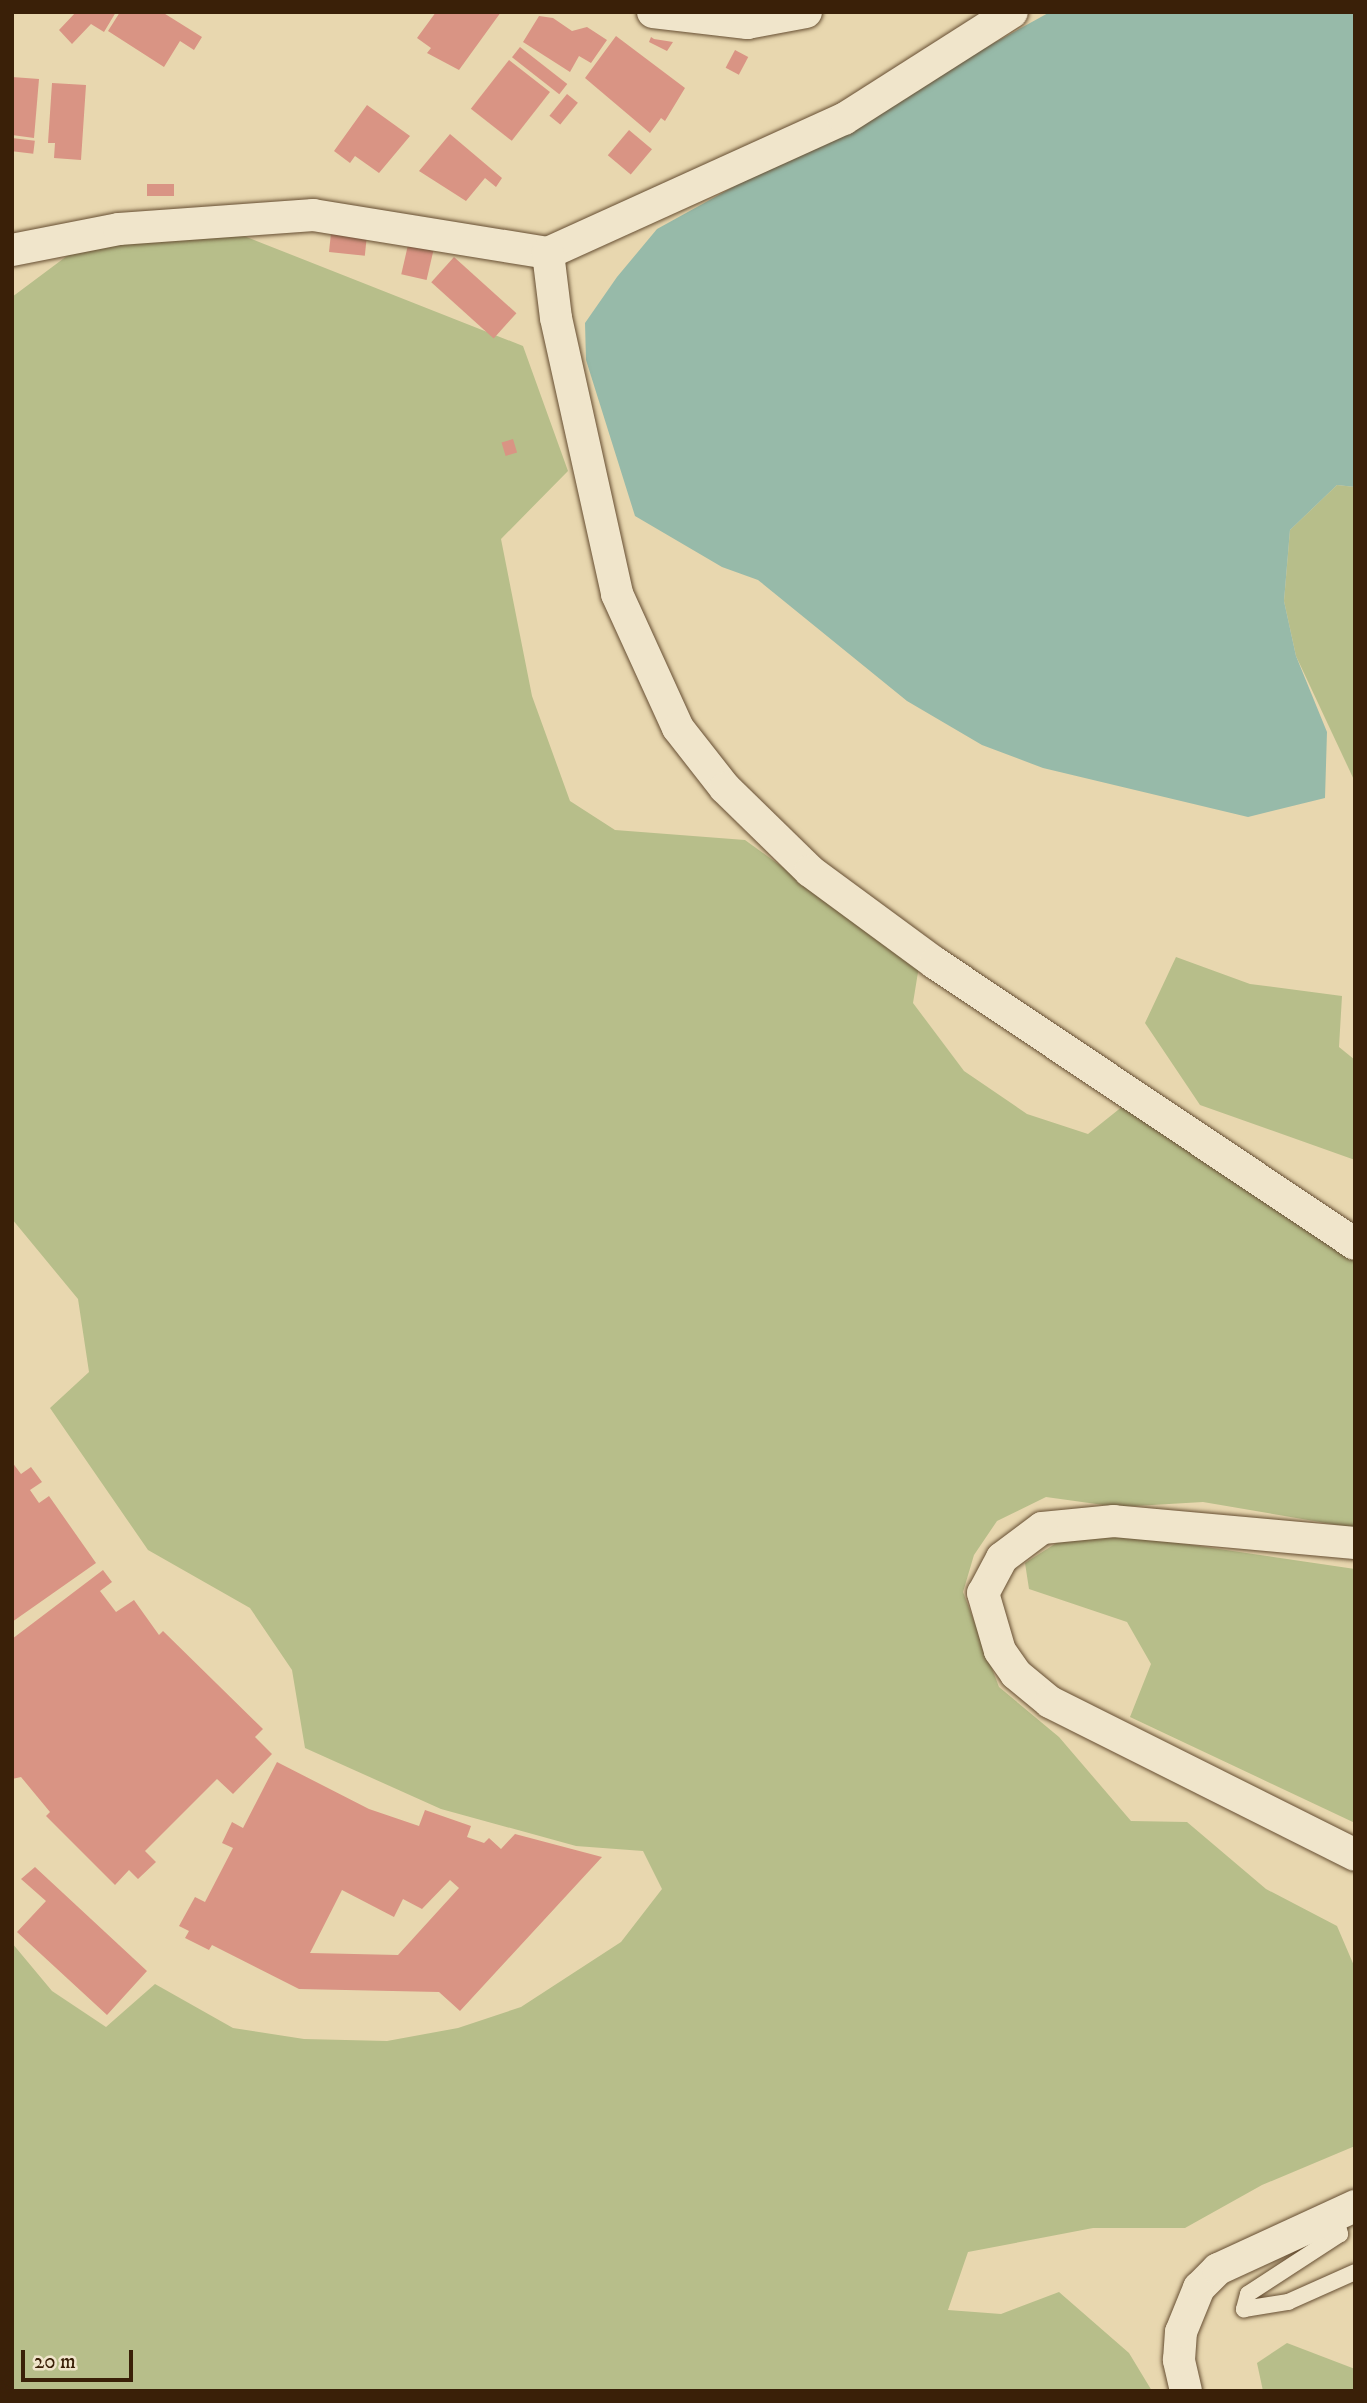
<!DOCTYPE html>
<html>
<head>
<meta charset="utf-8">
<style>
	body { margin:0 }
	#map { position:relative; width:1367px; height:2403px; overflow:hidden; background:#e8d7af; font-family:"IM FELL DW Pica",serif }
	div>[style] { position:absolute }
	.green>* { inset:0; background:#b7be8a }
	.water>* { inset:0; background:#97baa9 }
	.building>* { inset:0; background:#d99484; transform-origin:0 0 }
	.roads { filter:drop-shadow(0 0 2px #664e32) drop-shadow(0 0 2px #664e32) }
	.service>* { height:16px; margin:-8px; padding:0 8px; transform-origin:8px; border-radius:8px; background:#f0e5cb }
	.minor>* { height:32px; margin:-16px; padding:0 16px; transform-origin:16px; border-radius:16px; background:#f0e5cb }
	span { translate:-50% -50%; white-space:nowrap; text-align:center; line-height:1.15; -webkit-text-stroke:6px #f0e5cb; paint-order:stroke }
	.frame { position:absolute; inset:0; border:14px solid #3a2008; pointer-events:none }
	.scale { position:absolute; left:21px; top:2350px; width:112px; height:32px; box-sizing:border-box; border:4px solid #3a2008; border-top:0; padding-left:9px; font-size:21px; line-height:24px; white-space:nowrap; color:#3a2008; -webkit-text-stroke:5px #f0e5cb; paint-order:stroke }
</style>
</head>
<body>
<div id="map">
	<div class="green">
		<i style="clip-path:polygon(216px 225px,523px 346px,568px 471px,501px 539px,532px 696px,570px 801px,615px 830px,745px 840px,919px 966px,913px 1003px,964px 1071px,1027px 1114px,1088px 1134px,1123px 1106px,1355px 1258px,1355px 1528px,1203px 1502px,1118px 1507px,1046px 1497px,997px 1521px,974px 1555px,963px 1592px,999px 1687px,1059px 1737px,1131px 1821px,1187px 1822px,1266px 1889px,1337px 1926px,1355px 1968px,1355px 2146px,1262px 2185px,1185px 2228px,1093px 2228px,968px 2252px,948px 2310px,1001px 2314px,1059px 2292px,1129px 2353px,1152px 2391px,12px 2391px,12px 1943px,52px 1991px,106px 2027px,155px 1984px,233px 2028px,304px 2039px,387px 2041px,458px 2028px,521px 2007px,621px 1942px,662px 1889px,643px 1851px,576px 1846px,441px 1809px,305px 1748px,292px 1670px,250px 1608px,148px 1550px,50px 1408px,89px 1372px,78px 1299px,12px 1219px,12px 297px,75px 250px)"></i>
		<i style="clip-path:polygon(1337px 485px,1355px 487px,1355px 782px,1296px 656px,1284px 601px,1290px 530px)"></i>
		<i style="clip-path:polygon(1176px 957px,1250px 984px,1342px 996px,1339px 1047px,1355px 1060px,1355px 1160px,1200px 1105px,1145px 1023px)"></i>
		<i style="clip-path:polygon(1069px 1535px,1131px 1536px,1355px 1569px,1355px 1823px,1130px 1717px,1151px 1664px,1127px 1622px,1029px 1589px,1025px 1563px)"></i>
		<i style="clip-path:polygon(1287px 2343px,1355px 2369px,1355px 2391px,1263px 2391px,1257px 2363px)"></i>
	</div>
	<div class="water">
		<i style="clip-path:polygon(1050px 12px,1355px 12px,1355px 487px,1337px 485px,1290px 530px,1284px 601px,1296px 656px,1327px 732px,1325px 798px,1248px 817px,1043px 768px,982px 745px,907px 701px,758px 580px,722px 567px,635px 516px,586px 360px,585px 323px,617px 277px,657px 229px)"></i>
	</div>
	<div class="building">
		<i style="clip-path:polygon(76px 12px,116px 12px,104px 32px,91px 24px,72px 44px,59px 30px)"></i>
		<i style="clip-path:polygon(120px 12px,162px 12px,202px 37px,194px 50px,180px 41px,164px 67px,108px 31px)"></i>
		<i style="clip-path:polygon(436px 12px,501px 12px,459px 70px,427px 53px,431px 48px,417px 38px)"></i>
		<i style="clip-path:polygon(539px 16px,553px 18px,572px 31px,587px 27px,607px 40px,591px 63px,579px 56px,570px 72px,523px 42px)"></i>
		<i style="clip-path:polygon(616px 36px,685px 88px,665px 121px,661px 118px,650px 133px,585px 78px)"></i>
		<i style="clip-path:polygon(651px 37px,654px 39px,673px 42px,667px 51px,649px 42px)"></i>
		<i style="left:520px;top:47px;width:60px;height:13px;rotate:38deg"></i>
		<i style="left:735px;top:50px;width:15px;height:20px;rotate:28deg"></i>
		<i style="left:509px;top:60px;width:52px;height:62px;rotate:38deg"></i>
		<i style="clip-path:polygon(12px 77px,39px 79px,34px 138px,12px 135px)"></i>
		<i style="clip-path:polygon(52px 83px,86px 85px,81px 160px,54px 158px,55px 143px,48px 143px)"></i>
		<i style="left:567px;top:94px;width:14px;height:28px;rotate:39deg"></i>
		<i style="clip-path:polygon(367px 105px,410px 136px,379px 173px,355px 156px,350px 163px,334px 151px)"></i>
		<i style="left:629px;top:130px;width:30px;height:33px;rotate:40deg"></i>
		<i style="clip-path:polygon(450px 134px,502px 178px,496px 187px,485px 178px,466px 201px,419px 171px)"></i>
		<i style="left:12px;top:138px;width:23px;height:13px;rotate:7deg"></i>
		<i style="left:174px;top:184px;width:12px;height:27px;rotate:90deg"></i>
		<i style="left:331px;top:233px;width:36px;height:19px;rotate:6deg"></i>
		<i style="left:408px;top:245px;width:26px;height:30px;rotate:13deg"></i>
		<i style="left:454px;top:257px;width:84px;height:34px;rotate:42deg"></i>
		<i style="left:513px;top:439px;width:14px;height:12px;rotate:73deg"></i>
		<i style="clip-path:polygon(12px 1462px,21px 1474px,31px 1467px,42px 1482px,30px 1490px,39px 1503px,49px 1496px,96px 1563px,12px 1622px)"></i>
		<i style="clip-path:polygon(103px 1570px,112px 1582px,100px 1591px,116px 1612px,134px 1600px,159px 1635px,163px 1631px,263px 1729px,255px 1737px,272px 1754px,233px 1794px,217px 1779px,145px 1851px,156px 1862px,138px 1879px,129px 1870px,115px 1885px,46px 1816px,50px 1812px,21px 1777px,12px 1779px,12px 1639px)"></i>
		<i style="clip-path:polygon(evenodd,277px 1762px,369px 1809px,419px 1826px,425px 1810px,471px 1826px,467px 1837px,484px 1843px,489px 1838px,501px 1849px,515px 1834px,602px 1857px,460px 2011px,439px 1992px,299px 1989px,212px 1945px,209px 1950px,185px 1938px,189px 1931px,179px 1926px,195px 1897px,205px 1902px,233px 1848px,222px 1843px,232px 1822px,243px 1828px,277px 1762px,450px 1880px,459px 1888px,398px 1955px,310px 1953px,342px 1890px,394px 1917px,403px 1899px,422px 1909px,450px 1880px)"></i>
		<i style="clip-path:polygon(35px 1867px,147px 1971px,107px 2015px,17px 1932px,46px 1901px,21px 1879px)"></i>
	</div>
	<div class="roads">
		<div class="service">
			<i style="left:1335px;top:2215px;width:20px;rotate:75deg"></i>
			<i style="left:1340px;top:2234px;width:110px;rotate:146.9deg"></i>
			<i style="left:1248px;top:2294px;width:16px;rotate:105deg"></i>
			<i style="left:1244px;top:2309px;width:45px;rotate:-9deg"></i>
			<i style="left:1288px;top:2302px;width:73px;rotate:-24.1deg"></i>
		</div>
		<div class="minor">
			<i style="left:653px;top:12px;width:95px;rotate:6.7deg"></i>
			<i style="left:747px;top:23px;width:60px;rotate:-10.6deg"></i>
			<i style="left:12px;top:250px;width:109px;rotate:-11.1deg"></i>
			<i style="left:119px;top:229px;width:195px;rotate:-4.1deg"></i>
			<i style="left:313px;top:215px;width:238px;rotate:9.2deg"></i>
			<i style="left:548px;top:253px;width:325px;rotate:-24.4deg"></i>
			<i style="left:844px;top:119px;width:199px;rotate:-32.5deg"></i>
			<i style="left:548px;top:253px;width:65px;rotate:83deg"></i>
			<i style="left:556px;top:318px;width:283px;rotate:77.5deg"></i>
			<i style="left:617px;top:594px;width:147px;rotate:65.5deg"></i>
			<i style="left:678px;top:728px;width:76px;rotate:51.9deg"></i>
			<i style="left:725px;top:788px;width:119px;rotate:44.3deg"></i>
			<i style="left:810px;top:871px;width:155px;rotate:36.4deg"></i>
			<i style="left:935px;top:963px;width:505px;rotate:33.78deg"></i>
			<i style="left:1355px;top:1543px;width:242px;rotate:-174.8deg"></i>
			<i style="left:1114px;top:1521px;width:72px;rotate:174.4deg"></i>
			<i style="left:1042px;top:1528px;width:50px;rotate:143.1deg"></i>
			<i style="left:1002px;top:1558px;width:40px;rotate:118deg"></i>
			<i style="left:983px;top:1593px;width:60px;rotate:73.7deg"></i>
			<i style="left:1000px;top:1651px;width:28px;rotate:55deg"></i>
			<i style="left:1016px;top:1674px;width:44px;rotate:39.5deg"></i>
			<i style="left:1050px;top:1702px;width:341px;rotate:26.6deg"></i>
			<i style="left:1186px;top:2391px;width:32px;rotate:-103deg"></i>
			<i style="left:1179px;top:2360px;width:28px;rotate:-86deg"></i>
			<i style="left:1181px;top:2332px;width:48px;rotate:-67.8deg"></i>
			<i style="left:1199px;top:2288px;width:27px;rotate:-45deg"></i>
			<i style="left:1218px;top:2269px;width:151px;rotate:-24.7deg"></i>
		</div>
	</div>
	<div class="frame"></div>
	<div class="scale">20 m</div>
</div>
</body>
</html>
